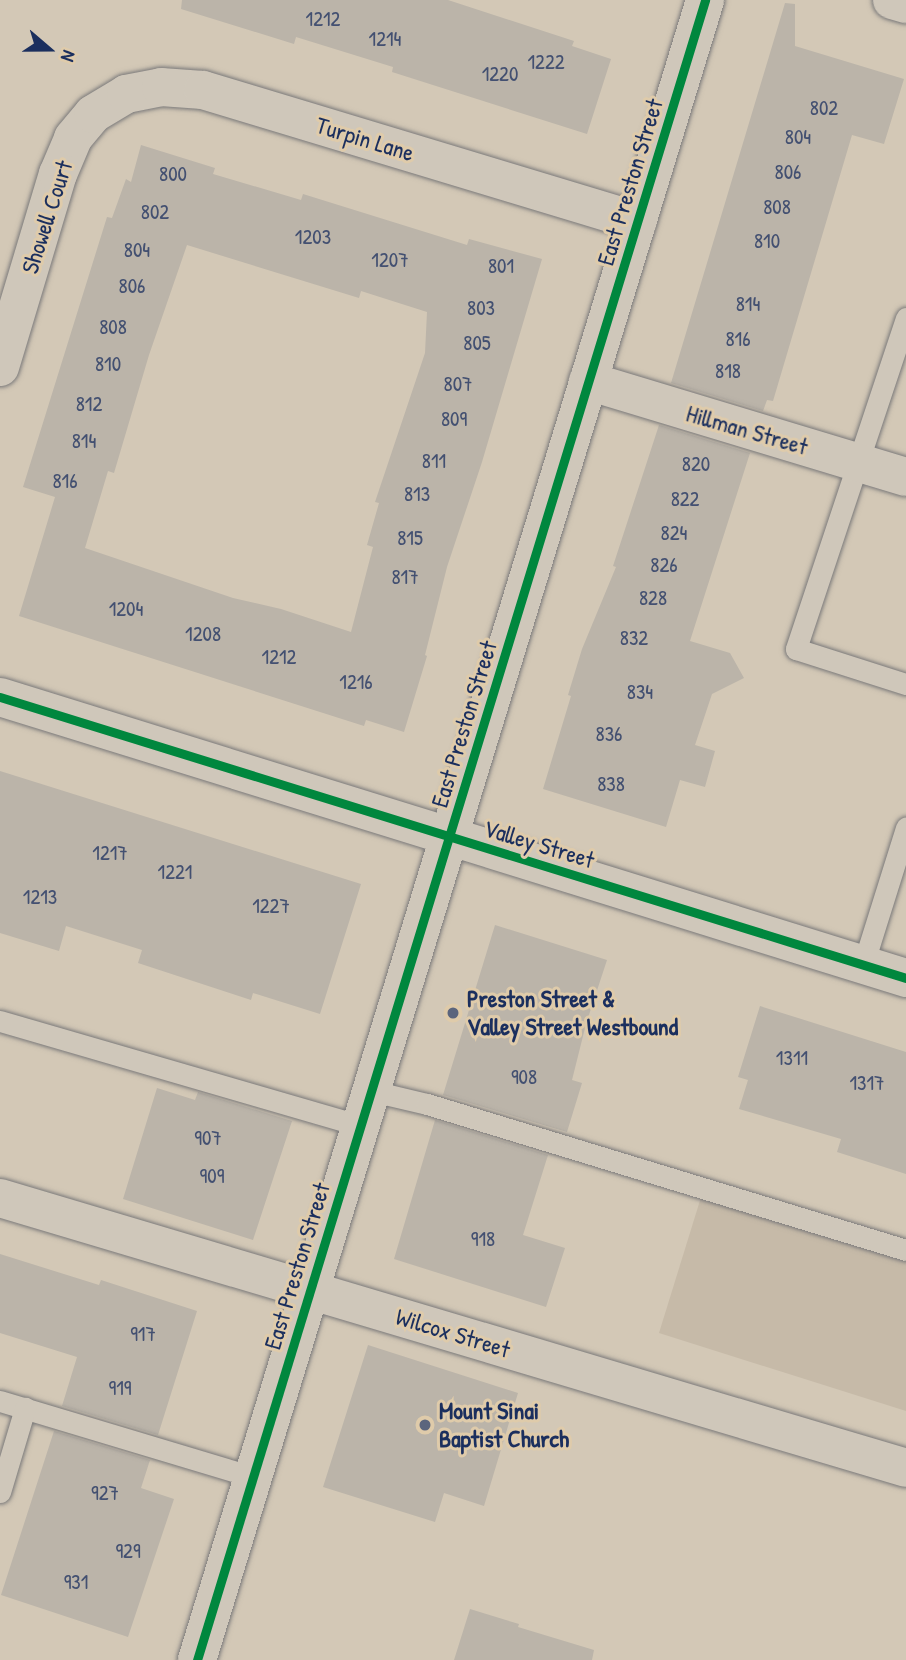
<!DOCTYPE html>
<html>
<head>
<meta charset="utf-8">
<style>
	body { margin:0 }
	#map { position:relative; width:906px; height:1660px; overflow:hidden; background:#d3c8b6; font-family:"Patrick Hand",sans-serif }
	div>[style] { position:absolute }
	.green>* { inset:0; background:#c6baa8 }
	.building>* { inset:0; background:#bbb4a9 }
	.roads { filter:drop-shadow(0 0 2px #7a797a) drop-shadow(0 0 2px #7a797a) }
	.service>* { height:21px; margin:-10.5px; padding:0 10.5px; transform-origin:10.5px; border-radius:10.5px; background:#cfc7ba }
	.minor>* { height:38px; margin:-19px; padding:0 19px; transform-origin:19px; border-radius:19px; background:#cfc7ba }
	.secondary>* { height:38px; margin:-19px; padding:0 19px; transform-origin:19px; border-radius:19px; background:#cfc7ba }
	.cycleway>* { height:9px; margin:-4.5px; padding:0 4.5px; transform-origin:4.5px; border-radius:4.5px; background:#00873e }
	.dots>* { width:19px; height:19px; translate:-50% -50%; box-sizing:border-box; border:4px solid #dfcbaa; border-radius:50% }
	span { translate:-50% -50%; white-space:nowrap; text-align:center; line-height:1.15; -webkit-text-stroke:6px #dfcbaa; paint-order:stroke }
	.number-label { font-size:21px; color:#435071 }
	.number-label span { -webkit-text-stroke-width:0 }
	.street-label { font-size:24px; color:#1b2f5e }
	.poi-label { font-size:24px; color:#1b2f5e; font-weight:700 }
	.left { translate:0 -50%; text-align:left }
	.north { position:absolute; left:14px; top:14px; width:70px; height:70px; -webkit-text-stroke:5px #dfcbaa; paint-order:stroke; rotate:110deg; font-size:19px; font-weight:700; line-height:28px; text-align:center; color:#1b2f5e }
	.north::after { content:''; display:block; margin:auto; width:24px; height:32px; background:#1b2f5e; clip-path:polygon(50% 0,100% 100%,50% 72%,0 100%) }
</style>
</head>
<body>
<div id="map">
	<div class="green">
		<i style="clip-path:polygon(702px 1194px,906px 1258px,906px 1411px,659px 1333px)"></i>
	</div>
	<div class="building">
		<i style="clip-path:polygon(182px 0,448px 0,574px 41px,572px 46px,611px 59px,587px 134px,392px 72px,393px 67px,296px 37px,294px 44px,181px 9px)"></i>
		<i style="clip-path:polygon(785px 3px,795px 4px,795px 46px,904px 79px,884px 144px,852px 135px,773px 401px,767px 400px,763px 411px,671px 383px)"></i>
		<i style="clip-path:polygon(evenodd,141px 145px,215px 168px,213px 174px,301px 200px,303px 194px,467px 245px,469px 239px,542px 259px,482px 462px,447px 567px,425px 655px,427px 656px,404px 732px,366px 720px,364px 726px,19px 616px,55px 497px,23px 487px,107px 217px,112px 218px,126px 179px,131px 182px,141px 145px,187px 245px,359px 298px,361px 291px,427px 312px,425px 353px,375px 502px,379px 503px,367px 545px,373px 547px,351px 632px,281px 609px,233px 598px,85px 548px,108px 471px,114px 473px,149px 355px,187px 245px)"></i>
		<i style="clip-path:polygon(659px 425px,750px 453px,690px 641px,730px 653px,744px 678px,712px 694px,695px 745px,715px 751px,705px 787px,680px 780px,666px 827px,543px 789px,571px 696px,568px 695px,582px 649px,616px 567px,613px 566px)"></i>
		<i style="clip-path:polygon(0 771px,361px 884px,320px 1014px,253px 993px,251px 1000px,138px 963px,142px 950px,66px 926px,59px 951px,0 933px)"></i>
		<i style="clip-path:polygon(495px 925px,607px 960px,586px 1024px,572px 1080px,582px 1083px,567px 1132px,443px 1095px)"></i>
		<i style="clip-path:polygon(760px 1006px,906px 1052px,906px 1174px,837px 1152px,841px 1139px,739px 1109px,748px 1080px,738px 1077px)"></i>
		<i style="clip-path:polygon(157px 1088px,195px 1100px,198px 1092px,292px 1121px,253px 1240px,123px 1199px)"></i>
		<i style="clip-path:polygon(435px 1120px,548px 1155px,523px 1235px,565px 1248px,546px 1307px,394px 1259px)"></i>
		<i style="clip-path:polygon(0 1254px,99px 1285px,101px 1280px,197px 1311px,158px 1435px,62px 1406px,77px 1357px,0 1333px)"></i>
		<i style="clip-path:polygon(368px 1345px,518px 1393px,484px 1506px,444px 1493px,435px 1522px,323px 1487px)"></i>
		<i style="clip-path:polygon(54px 1431px,150px 1460px,141px 1488px,174px 1499px,128px 1637px,1px 1595px)"></i>
		<i style="clip-path:polygon(470px 1609px,519px 1624px,518px 1627px,594px 1650px,592px 1660px,454px 1660px)"></i>
	</div>
	<div class="roads">
		<div class="service">
			<i style="left:906px;top:318px;width:349px;rotate:108.4deg"></i>
			<i style="left:796px;top:649px;width:115px;rotate:17.7deg"></i>
			<i style="left:863px;top:965px;width:144px;rotate:-72.6deg"></i>
			<i style="left:0;top:1021px;width:376px;rotate:16.2deg"></i>
			<i style="left:372px;top:1091px;width:57px;rotate:13.3deg"></i>
			<i style="left:427px;top:1104px;width:501px;rotate:16.95deg"></i>
			<i style="left:0;top:1401px;width:264px;rotate:16.7deg"></i>
			<i style="left:0;top:1492px;width:88px;rotate:-73.4deg"></i>
		</div>
		<div class="minor">
			<i style="left:892px;top:0;width:15px;rotate:16deg"></i>
			<i style="left:0;top:367px;width:202px;rotate:-73.3deg"></i>
			<i style="left:58px;top:174px;width:39px;rotate:-67deg"></i>
			<i style="left:73px;top:138px;width:31px;rotate:-50deg"></i>
			<i style="left:93px;top:114px;width:39px;rotate:-31deg"></i>
			<i style="left:126px;top:94px;width:36px;rotate:-11deg"></i>
			<i style="left:161px;top:87px;width:42px;rotate:4.1deg"></i>
			<i style="left:203px;top:90px;width:454px;rotate:16.8deg"></i>
			<i style="left:588px;top:381px;width:332px;rotate:16.8deg"></i>
			<i style="left:0;top:697px;width:949px;rotate:17.23deg"></i>
			<i style="left:0;top:1198px;width:945px;rotate:16.59deg"></i>
		</div>
		<div class="secondary">
			<i style="left:197px;top:1660px;width:1736px;rotate:-72.98deg"></i>
		</div>
	</div>
	<div class="cycleway">
		<i style="left:0;top:697px;width:949px;rotate:17.23deg"></i>
		<i style="left:197px;top:1660px;width:1736px;rotate:-72.98deg"></i>
	</div>
	<div class="dots">
		<i style="left:453px;top:1013px;background:#5b657d"></i>
		<i style="left:425px;top:1425px;background:#5b657d"></i>
	</div>
	<div class="number-label">
		<span style="left:323px;top:19px">1212</span>
		<span style="left:385px;top:39px">1214</span>
		<span style="left:546px;top:62px">1222</span>
		<span style="left:500px;top:74px">1220</span>
		<span style="left:824px;top:108px">802</span>
		<span style="left:798px;top:137px">804</span>
		<span style="left:788px;top:172px">806</span>
		<span style="left:173px;top:174px">800</span>
		<span style="left:777px;top:207px">808</span>
		<span style="left:155px;top:212px">802</span>
		<span style="left:313px;top:237px">1203</span>
		<span style="left:767px;top:241px">810</span>
		<span style="left:137px;top:250px">804</span>
		<span style="left:390px;top:260px">1207</span>
		<span style="left:501px;top:266px">801</span>
		<span style="left:132px;top:286px">806</span>
		<span style="left:748px;top:304px">814</span>
		<span style="left:481px;top:308px">803</span>
		<span style="left:113px;top:327px">808</span>
		<span style="left:738px;top:339px">816</span>
		<span style="left:477px;top:343px">805</span>
		<span style="left:108px;top:364px">810</span>
		<span style="left:728px;top:371px">818</span>
		<span style="left:458px;top:384px">807</span>
		<span style="left:89px;top:404px">812</span>
		<span style="left:454px;top:419px">809</span>
		<span style="left:84px;top:441px">814</span>
		<span style="left:434px;top:461px">811</span>
		<span style="left:696px;top:464px">820</span>
		<span style="left:65px;top:481px">816</span>
		<span style="left:417px;top:494px">813</span>
		<span style="left:685px;top:499px">822</span>
		<span style="left:674px;top:533px">824</span>
		<span style="left:410px;top:538px">815</span>
		<span style="left:664px;top:565px">826</span>
		<span style="left:405px;top:577px">817</span>
		<span style="left:653px;top:598px">828</span>
		<span style="left:126px;top:609px">1204</span>
		<span style="left:203px;top:634px">1208</span>
		<span style="left:634px;top:638px">832</span>
		<span style="left:279px;top:657px">1212</span>
		<span style="left:356px;top:682px">1216</span>
		<span style="left:640px;top:692px">834</span>
		<span style="left:609px;top:734px">836</span>
		<span style="left:611px;top:784px">838</span>
		<span style="left:110px;top:853px">1217</span>
		<span style="left:175px;top:872px">1221</span>
		<span style="left:40px;top:897px">1213</span>
		<span style="left:271px;top:906px">1227</span>
		<span style="left:792px;top:1058px">1311</span>
		<span style="left:524px;top:1077px">908</span>
		<span style="left:867px;top:1083px">1317</span>
		<span style="left:208px;top:1138px">907</span>
		<span style="left:212px;top:1176px">909</span>
		<span style="left:483px;top:1239px">918</span>
		<span style="left:143px;top:1334px">917</span>
		<span style="left:120px;top:1388px">919</span>
		<span style="left:105px;top:1493px">927</span>
		<span style="left:128px;top:1551px">929</span>
		<span style="left:76px;top:1582px">931</span>
	</div>
	<div class="street-label">
		<span style="left:365px;top:139px;rotate:17deg">Turpin Lane</span>
		<span style="left:630px;top:182px;rotate:-73deg">East Preston Street</span>
		<span style="left:47px;top:217px;rotate:-72deg">Showell Court</span>
		<span style="left:747px;top:430px;rotate:16deg">Hillman Street</span>
		<span style="left:464px;top:724px;rotate:-73deg">East Preston Street</span>
		<span style="left:539px;top:844px;rotate:17deg">Valley Street</span>
		<span style="left:297px;top:1266px;rotate:-73deg">East Preston Street</span>
		<span style="left:453px;top:1333px;rotate:17deg">Wilcox Street</span>
	</div>
	<div class="poi-label">
		<span class="left" style="left:467px;top:1013px">Preston Street &amp;<br>Valley Street Westbound</span>
		<span class="left" style="left:439px;top:1425px">Mount Sinai<br>Baptist Church</span>
	</div>
	<div class="north">N</div>
</div>
</body>
</html>
